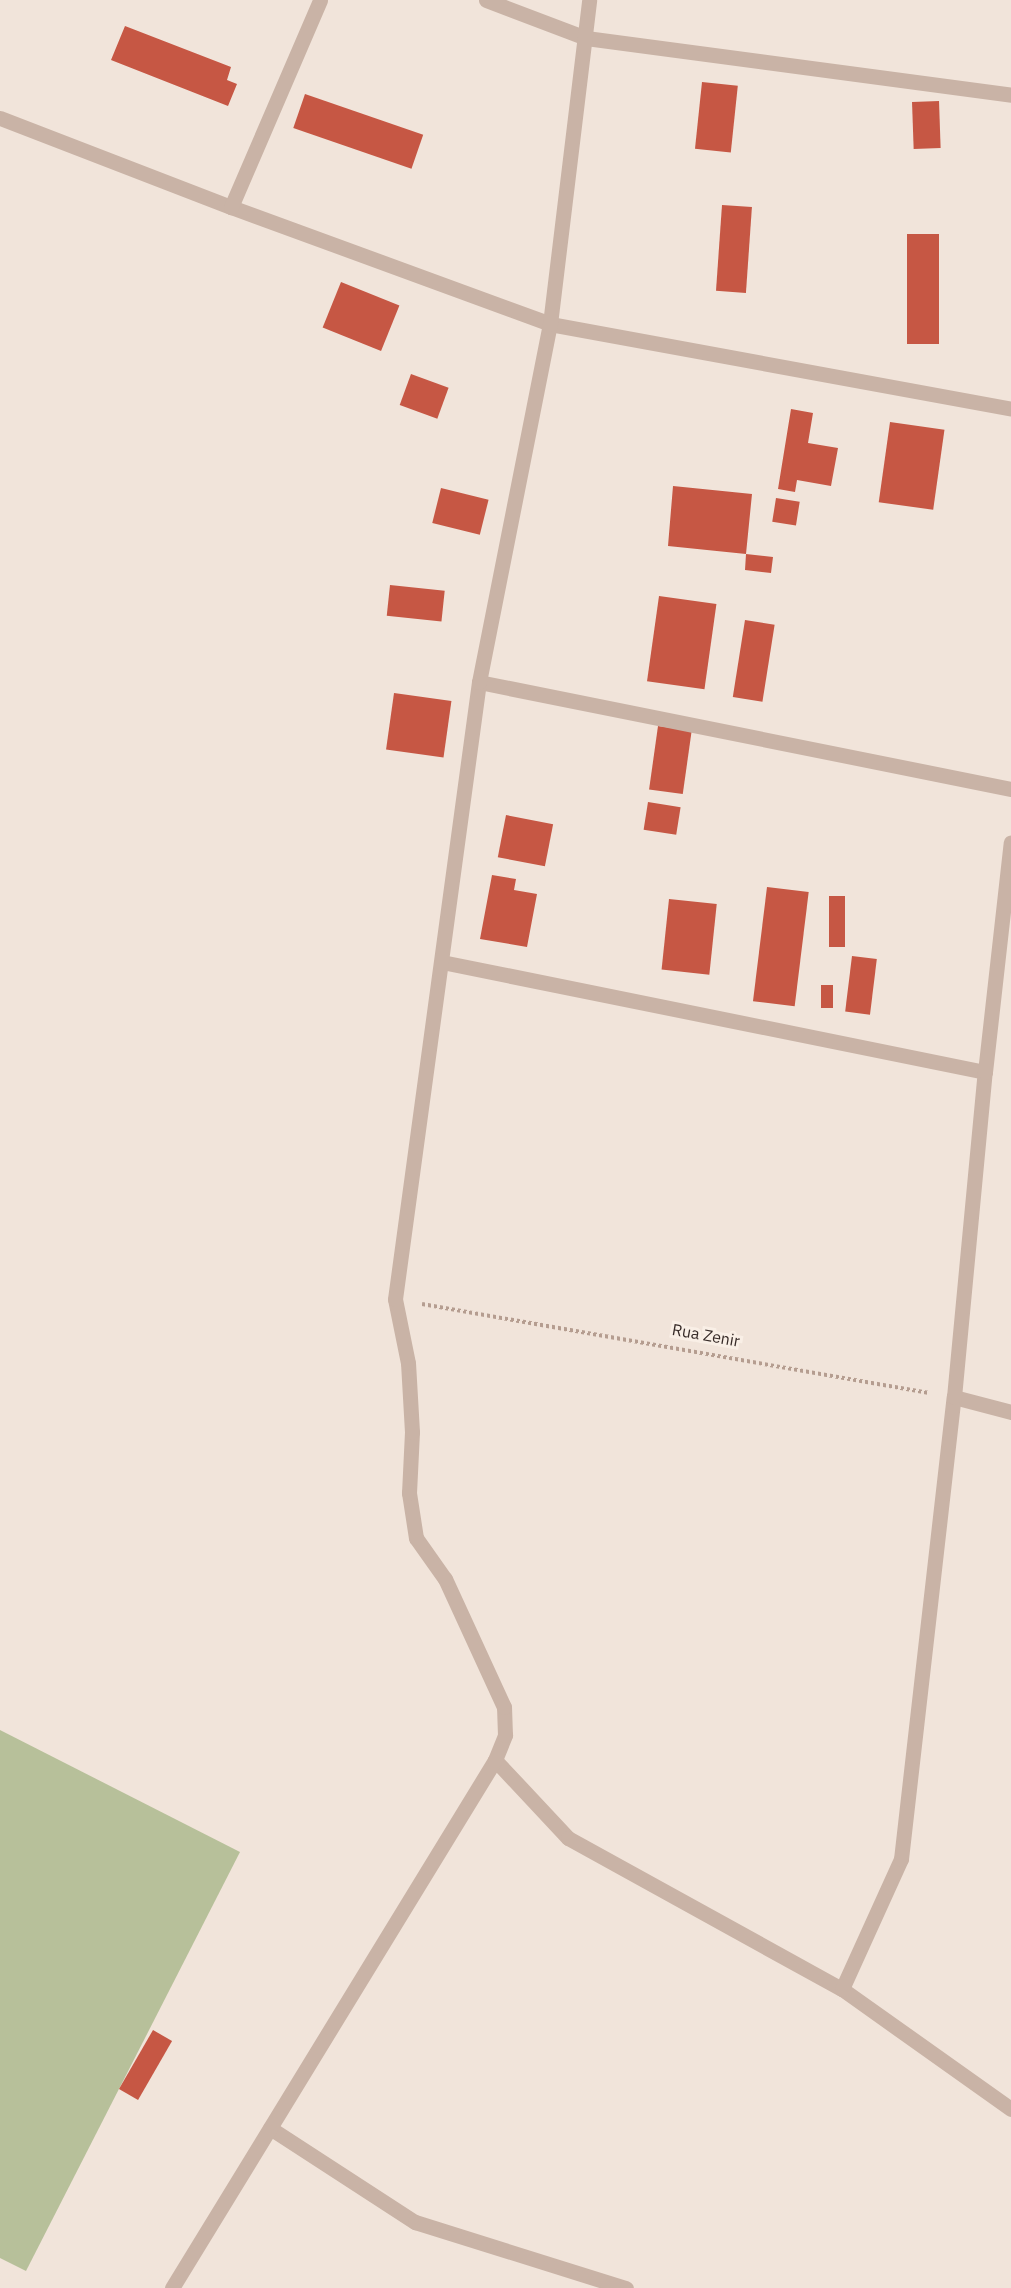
<!DOCTYPE html>
<html>
<head>
<meta charset="utf-8">
<style>
	body { margin:0 }
	#map { position:relative; width:1011px; height:2288px; overflow:hidden; background:#f1e4da; font-family:"IBM Plex Sans",sans-serif }
	div>[style] { position:absolute }
	.green>* { inset:0; background:#b7c09a }
	.building>* { inset:0; background:#c65744; transform-origin:0 0 }
	.path>* { height:4px; margin-top:-2px; transform-origin:0; background:repeating-linear-gradient(90deg,#b59d90 0 3px,transparent 0 6px) }
	.minor>* { height:15px; margin:-7.5px; padding:0 7.5px; transform-origin:7.5px; border-radius:7.5px; background:#c9b3a6 }
	span { translate:-50% -50%; white-space:nowrap; text-align:center; line-height:1.15; -webkit-text-stroke:6px #f9efe6; paint-order:stroke }
	.street-label { font-size:16px; color:#362a27 }
</style>
</head>
<body>
<div id="map">
	<div class="green">
		<i style="clip-path:polygon(0 1730px,240px 1852px,26px 2271px,0 2258px)"></i>
	</div>
	<div class="building">
		<i style="clip-path:polygon(125px 26px,231px 67px,227px 80px,237px 84px,228px 106px,111px 60px)"></i>
		<i style="left:702px;top:82px;width:36px;height:67px;rotate:6deg"></i>
		<i style="left:305px;top:94px;width:125px;height:36px;rotate:19deg"></i>
		<i style="left:939px;top:101px;width:47px;height:27px;rotate:88deg"></i>
		<i style="left:722px;top:205px;width:30px;height:86px;rotate:4deg"></i>
		<i style="left:907px;top:234px;width:32px;height:110px"></i>
		<i style="left:341px;top:282px;width:63px;height:49px;rotate:22deg"></i>
		<i style="left:411px;top:374px;width:40px;height:33px;rotate:20deg"></i>
		<i style="clip-path:polygon(791px 409px,813px 413px,808px 443px,838px 448px,831px 486px,797px 480px,795px 492px,778px 489px)"></i>
		<i style="left:890px;top:422px;width:55px;height:81px;rotate:8deg"></i>
		<i style="clip-path:polygon(673px 486px,752px 494px,746px 554px,773px 557px,771px 573px,745px 570px,746px 554px,668px 546px)"></i>
		<i style="left:441px;top:488px;width:49px;height:36px;rotate:14deg"></i>
		<i style="left:776px;top:498px;width:24px;height:24px;rotate:9deg"></i>
		<i style="left:390px;top:585px;width:55px;height:31px;rotate:6deg"></i>
		<i style="left:659px;top:596px;width:58px;height:86px;rotate:8deg"></i>
		<i style="left:745px;top:620px;width:30px;height:78px;rotate:9deg"></i>
		<i style="left:394px;top:693px;width:58px;height:57px;rotate:8deg"></i>
		<i style="left:658px;top:726px;width:34px;height:64px;rotate:8deg"></i>
		<i style="left:648px;top:802px;width:33px;height:28px;rotate:9deg"></i>
		<i style="left:506px;top:815px;width:48px;height:43px;rotate:11deg"></i>
		<i style="clip-path:polygon(492px 875px,516px 879px,514px 890px,537px 894px,527px 947px,480px 939px)"></i>
		<i style="left:767px;top:887px;width:42px;height:115px;rotate:7deg"></i>
		<i style="left:829px;top:896px;width:16px;height:51px"></i>
		<i style="left:669px;top:899px;width:48px;height:71px;rotate:6deg"></i>
		<i style="left:852px;top:956px;width:25px;height:56px;rotate:7deg"></i>
		<i style="left:821px;top:985px;width:12px;height:23px"></i>
		<i style="left:153px;top:2030px;width:22px;height:68px;rotate:30deg"></i>
	</div>
	<div class="path">
		<i style="left:422px;top:1304px;width:515px;rotate:9.96deg"></i>
	</div>
	<div class="minor">
		<i style="left:486px;top:0;width:107px;rotate:20.8deg"></i>
		<i style="left:586px;top:38px;width:429px;rotate:7.6deg"></i>
		<i style="left:0;top:118px;width:248px;rotate:21.1deg"></i>
		<i style="left:231px;top:207px;width:340px;rotate:20.1deg"></i>
		<i style="left:550px;top:324px;width:469px;rotate:10.4deg"></i>
		<i style="left:231px;top:207px;width:225px;rotate:-66.7deg"></i>
		<i style="left:479px;top:682px;width:543px;rotate:11.37deg"></i>
		<i style="left:442px;top:962px;width:554px;rotate:11.45deg"></i>
		<i style="left:954px;top:1397px;width:59px;rotate:14.7deg"></i>
		<i style="left:495px;top:1760px;width:107px;rotate:46.9deg"></i>
		<i style="left:568px;top:1838px;width:313px;rotate:28.9deg"></i>
		<i style="left:842px;top:1989px;width:207px;rotate:35.4deg"></i>
		<i style="left:842px;top:1989px;width:143px;rotate:-65.6deg"></i>
		<i style="left:901px;top:1859px;width:465px;rotate:-83.5deg"></i>
		<i style="left:954px;top:1397px;width:326px;rotate:-84.6deg"></i>
		<i style="left:985px;top:1072px;width:231px;rotate:-83.6deg"></i>
		<i style="left:270px;top:2128px;width:173px;rotate:33deg"></i>
		<i style="left:415px;top:2222px;width:221px;rotate:17.4deg"></i>
		<i style="left:172px;top:2288px;width:619px;rotate:-58.54deg"></i>
		<i style="left:495px;top:1760px;width:27px;rotate:-68deg"></i>
		<i style="left:505px;top:1735px;width:28px;rotate:-92deg"></i>
		<i style="left:504px;top:1707px;width:141px;rotate:-114.7deg"></i>
		<i style="left:445px;top:1579px;width:50px;rotate:-125.3deg"></i>
		<i style="left:416px;top:1538px;width:46px;rotate:-98.8deg"></i>
		<i style="left:409px;top:1493px;width:61px;rotate:-87.2deg"></i>
		<i style="left:412px;top:1432px;width:69px;rotate:-93.3deg"></i>
		<i style="left:408px;top:1363px;width:65px;rotate:-101.5deg"></i>
		<i style="left:395px;top:1299px;width:623px;rotate:-82.25deg"></i>
		<i style="left:479px;top:682px;width:365px;rotate:-78.8deg"></i>
		<i style="left:550px;top:324px;width:326px;rotate:-83.1deg"></i>
	</div>
	<div class="street-label">
		<span style="left:706px;top:1335px;rotate:10deg">Rua Zenir</span>
	</div>
</div>
</body>
</html>
